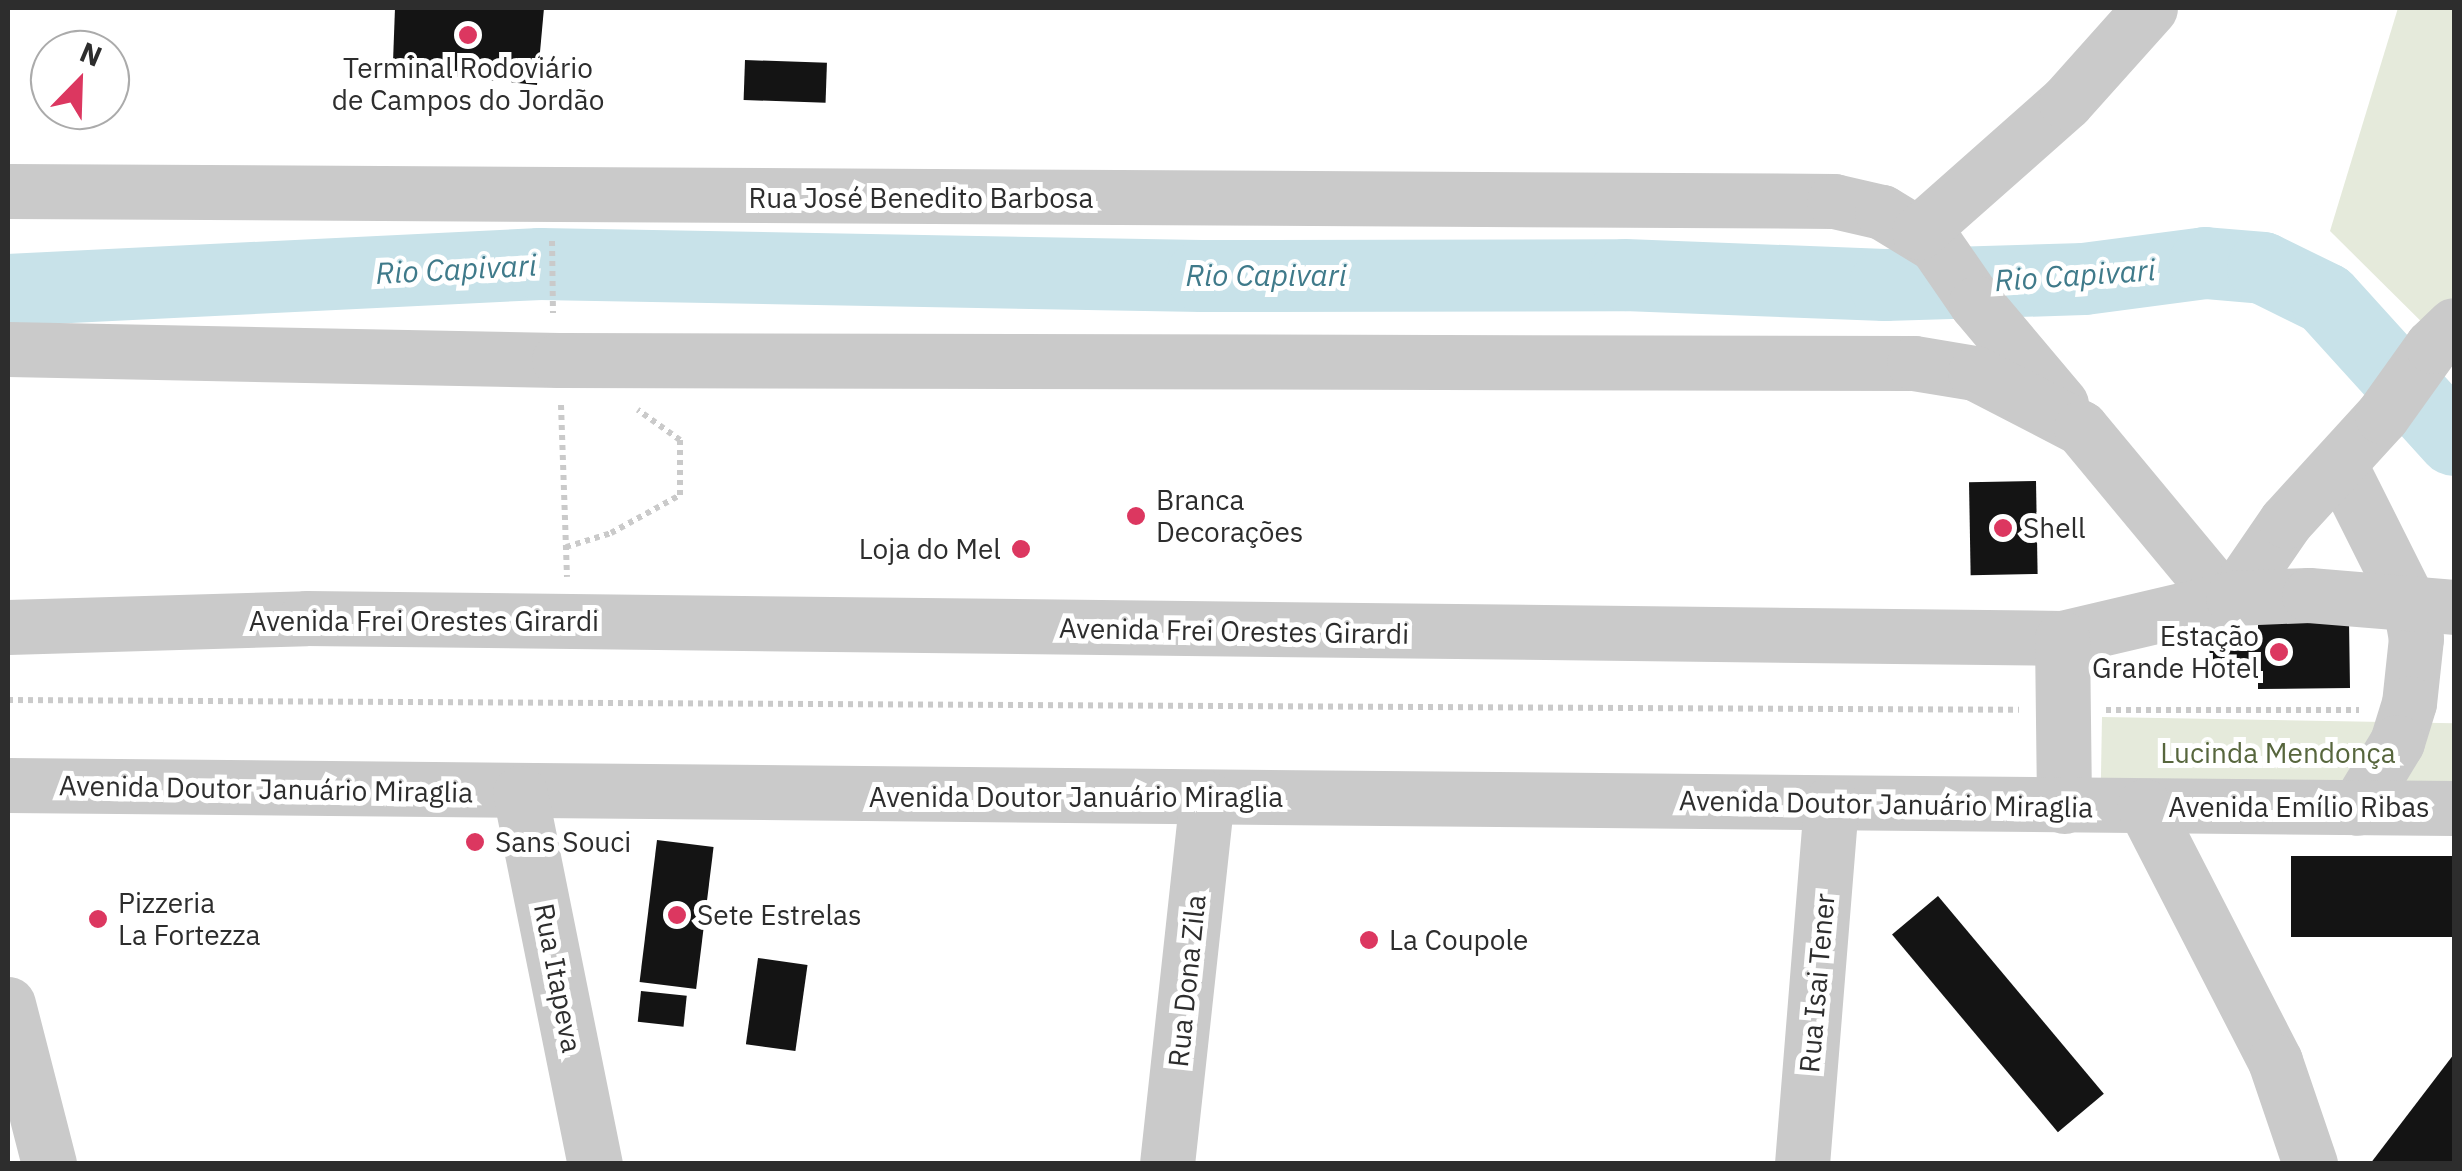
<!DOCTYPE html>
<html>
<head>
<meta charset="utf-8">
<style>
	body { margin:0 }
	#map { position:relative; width:2462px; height:1171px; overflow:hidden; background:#fff; font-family:"IBM Plex Sans",sans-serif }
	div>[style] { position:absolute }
	.green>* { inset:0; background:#e5eadb; transform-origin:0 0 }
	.river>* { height:72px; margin:-36px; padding:0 36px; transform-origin:36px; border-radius:36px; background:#c8e2e9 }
	.building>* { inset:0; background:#141414; transform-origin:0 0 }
	.path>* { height:6px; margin-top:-3px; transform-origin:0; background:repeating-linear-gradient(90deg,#cacaca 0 5px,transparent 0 10px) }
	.minor>* { height:55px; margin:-27.5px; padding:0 27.5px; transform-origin:27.5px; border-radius:27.5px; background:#cacaca }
	.dots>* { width:28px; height:28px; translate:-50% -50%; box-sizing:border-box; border:5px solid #fff; border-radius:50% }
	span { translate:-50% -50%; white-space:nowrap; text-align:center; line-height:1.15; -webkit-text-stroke:10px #fff; paint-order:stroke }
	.poi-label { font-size:28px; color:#2d2d2d }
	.left { translate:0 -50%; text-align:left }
	.right { translate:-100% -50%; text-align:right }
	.street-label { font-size:28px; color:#2d2d2d }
	.park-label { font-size:28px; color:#57663d }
	.water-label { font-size:30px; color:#3f7a8a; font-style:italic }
	.frame { position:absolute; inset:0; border:10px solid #2d2d2d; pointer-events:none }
	.north { position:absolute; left:30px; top:30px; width:100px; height:100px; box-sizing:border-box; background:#fff; border:2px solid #ababab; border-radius:50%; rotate:23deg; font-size:28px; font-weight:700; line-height:40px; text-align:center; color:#2d2d2d }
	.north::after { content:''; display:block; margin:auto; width:35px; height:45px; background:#dc3760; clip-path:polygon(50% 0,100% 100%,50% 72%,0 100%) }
</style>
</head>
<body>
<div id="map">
	<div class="green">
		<i style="clip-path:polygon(2398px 8px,2454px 8px,2454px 354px,2330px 231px)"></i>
		<i style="left:2102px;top:717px;width:352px;height:66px;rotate:1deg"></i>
	</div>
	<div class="river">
		<i style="left:8px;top:290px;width:533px;rotate:-2.8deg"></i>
		<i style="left:540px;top:264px;width:662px;rotate:1.04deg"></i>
		<i style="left:1202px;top:276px;width:423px;rotate:-0.1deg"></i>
		<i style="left:1625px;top:275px;width:260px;rotate:2.2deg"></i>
		<i style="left:1885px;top:285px;width:199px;rotate:-1.7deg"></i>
		<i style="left:2084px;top:279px;width:122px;rotate:-7.5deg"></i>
		<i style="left:2205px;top:263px;width:58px;rotate:4.9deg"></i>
		<i style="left:2263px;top:268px;width:70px;rotate:26.2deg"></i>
		<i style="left:2326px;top:299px;width:190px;rotate:47.8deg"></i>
	</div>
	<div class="building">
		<i style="clip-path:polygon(395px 8px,544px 8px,537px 85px,410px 72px,393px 62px)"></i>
		<i style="left:745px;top:60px;width:82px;height:40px;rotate:2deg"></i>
		<i style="left:2036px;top:481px;width:93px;height:67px;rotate:89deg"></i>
		<i style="clip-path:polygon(2258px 621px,2349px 621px,2350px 688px,2258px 689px,2258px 668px,2210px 668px,2209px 637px,2258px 637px)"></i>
		<i style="left:657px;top:840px;width:57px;height:143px;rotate:7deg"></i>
		<i style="left:2454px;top:856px;width:81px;height:163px;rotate:90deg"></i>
		<i style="left:1938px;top:896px;width:258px;height:60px;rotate:50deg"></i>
		<i style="left:758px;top:958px;width:50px;height:87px;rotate:8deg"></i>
		<i style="left:641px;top:991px;width:46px;height:31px;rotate:6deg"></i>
		<i style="clip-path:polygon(2454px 1054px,2454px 1164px,2370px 1164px)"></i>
	</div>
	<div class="path">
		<i style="left:552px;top:241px;width:72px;rotate:89.2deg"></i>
		<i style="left:561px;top:405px;width:172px;rotate:88deg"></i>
		<i style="left:566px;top:547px;width:47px;rotate:-17.3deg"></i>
		<i style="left:611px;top:533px;width:79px;rotate:-28.8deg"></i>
		<i style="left:680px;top:495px;width:55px;rotate:-90deg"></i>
		<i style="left:680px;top:440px;width:52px;rotate:-144.5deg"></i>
		<i style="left:8px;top:700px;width:2011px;rotate:0.28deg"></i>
		<i style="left:2106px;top:710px;width:253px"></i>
	</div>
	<div class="minor">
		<i style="left:8px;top:191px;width:1826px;rotate:0.31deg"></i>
		<i style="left:1834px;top:201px;width:49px;rotate:12.9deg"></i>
		<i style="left:1882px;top:212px;width:63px;rotate:31.4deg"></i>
		<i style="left:1936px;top:245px;width:70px;rotate:55.4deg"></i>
		<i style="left:1976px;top:303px;width:132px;rotate:49.9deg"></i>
		<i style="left:1919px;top:232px;width:196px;rotate:-41.5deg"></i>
		<i style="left:2066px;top:102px;width:126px;rotate:-48.2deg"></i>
		<i style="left:8px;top:349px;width:551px;rotate:1.14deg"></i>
		<i style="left:559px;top:360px;width:1355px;rotate:0.13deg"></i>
		<i style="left:1914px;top:363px;width:62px;rotate:9.3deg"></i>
		<i style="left:1975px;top:373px;width:119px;rotate:27.4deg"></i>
		<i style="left:2081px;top:428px;width:222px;rotate:50.3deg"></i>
		<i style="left:2340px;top:465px;width:157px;rotate:63.4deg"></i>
		<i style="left:2410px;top:605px;width:34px;rotate:80deg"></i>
		<i style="left:2416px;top:638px;width:65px;rotate:96.1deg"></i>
		<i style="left:2409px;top:703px;width:41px;rotate:107.1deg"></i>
		<i style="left:2397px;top:742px;width:77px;rotate:121.2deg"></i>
		<i style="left:2233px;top:598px;width:93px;rotate:-55.5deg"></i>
		<i style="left:2286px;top:521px;width:142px;rotate:-47.6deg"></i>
		<i style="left:2382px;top:416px;width:86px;rotate:-54.5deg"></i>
		<i style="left:2432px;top:346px;width:30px;rotate:-44deg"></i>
		<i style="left:8px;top:627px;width:298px;rotate:-1.7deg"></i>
		<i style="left:306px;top:618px;width:1756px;rotate:0.65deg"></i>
		<i style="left:2062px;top:638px;width:176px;rotate:-13.2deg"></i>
		<i style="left:2233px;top:598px;width:76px;rotate:-2.3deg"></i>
		<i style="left:2309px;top:595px;width:145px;rotate:4.7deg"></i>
		<i style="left:2062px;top:638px;width:168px;rotate:89.3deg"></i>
		<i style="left:8px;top:785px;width:2446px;rotate:0.54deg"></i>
		<i style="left:520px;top:793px;width:379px;rotate:78.6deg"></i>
		<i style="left:2144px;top:806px;width:287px;rotate:62.8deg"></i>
		<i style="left:2275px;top:1061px;width:109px;rotate:71.2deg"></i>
		<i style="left:8px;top:1004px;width:165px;rotate:75.6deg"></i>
		<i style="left:1167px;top:1164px;width:368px;rotate:-83.8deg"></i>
		<i style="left:1802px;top:1164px;width:362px;rotate:-85.4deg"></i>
	</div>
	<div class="dots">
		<i style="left:468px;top:35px;background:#dc3760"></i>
		<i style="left:1136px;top:516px;background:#dc3760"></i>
		<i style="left:2003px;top:528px;background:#dc3760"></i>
		<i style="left:1021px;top:549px;background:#dc3760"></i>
		<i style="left:2279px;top:652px;background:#dc3760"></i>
		<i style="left:475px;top:842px;background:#dc3760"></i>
		<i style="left:677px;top:915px;background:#dc3760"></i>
		<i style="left:98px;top:919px;background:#dc3760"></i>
		<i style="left:1369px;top:940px;background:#dc3760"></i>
	</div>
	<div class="poi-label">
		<span style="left:468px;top:84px">Terminal Rodoviário<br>de Campos do Jordão</span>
		<span class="left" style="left:1156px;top:516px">Branca<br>Decorações</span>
		<span class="left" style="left:2023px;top:528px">Shell</span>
		<span class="right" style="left:1001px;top:549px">Loja do Mel</span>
		<span class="right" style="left:2259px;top:652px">Estação<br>Grande Hotel</span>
		<span class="left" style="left:495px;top:842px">Sans Souci</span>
		<span class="left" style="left:118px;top:919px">Pizzeria<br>La Fortezza</span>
		<span class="left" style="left:697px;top:915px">Sete Estrelas</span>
		<span class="left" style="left:1389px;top:940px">La Coupole</span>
	</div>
	<div class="street-label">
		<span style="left:921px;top:198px">Rua José Benedito Barbosa</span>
		<span style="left:424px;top:621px">Avenida Frei Orestes Girardi</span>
		<span style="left:1234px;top:631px;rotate:1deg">Avenida Frei Orestes Girardi</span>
		<span style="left:266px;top:789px;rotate:1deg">Avenida Doutor Januário Miraglia</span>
		<span style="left:1076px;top:797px">Avenida Doutor Januário Miraglia</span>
		<span style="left:1886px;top:804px;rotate:1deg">Avenida Doutor Januário Miraglia</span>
		<span style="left:2299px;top:807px">Avenida Emílio Ribas</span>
		<span style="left:558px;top:978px;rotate:79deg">Rua Itapeva</span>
		<span style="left:1187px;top:981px;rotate:-84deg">Rua Dona Zila</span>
		<span style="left:1817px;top:983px;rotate:-85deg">Rua Isai Tener</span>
	</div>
	<div class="park-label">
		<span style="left:2278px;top:753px">Lucinda Mendonça</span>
	</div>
	<div class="water-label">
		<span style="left:456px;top:269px;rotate:-3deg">Rio Capivari</span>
		<span style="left:1266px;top:275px">Rio Capivari</span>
		<span style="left:2075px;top:275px;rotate:-4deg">Rio Capivari</span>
	</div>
	<div class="frame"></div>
	<div class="north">N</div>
</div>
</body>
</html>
